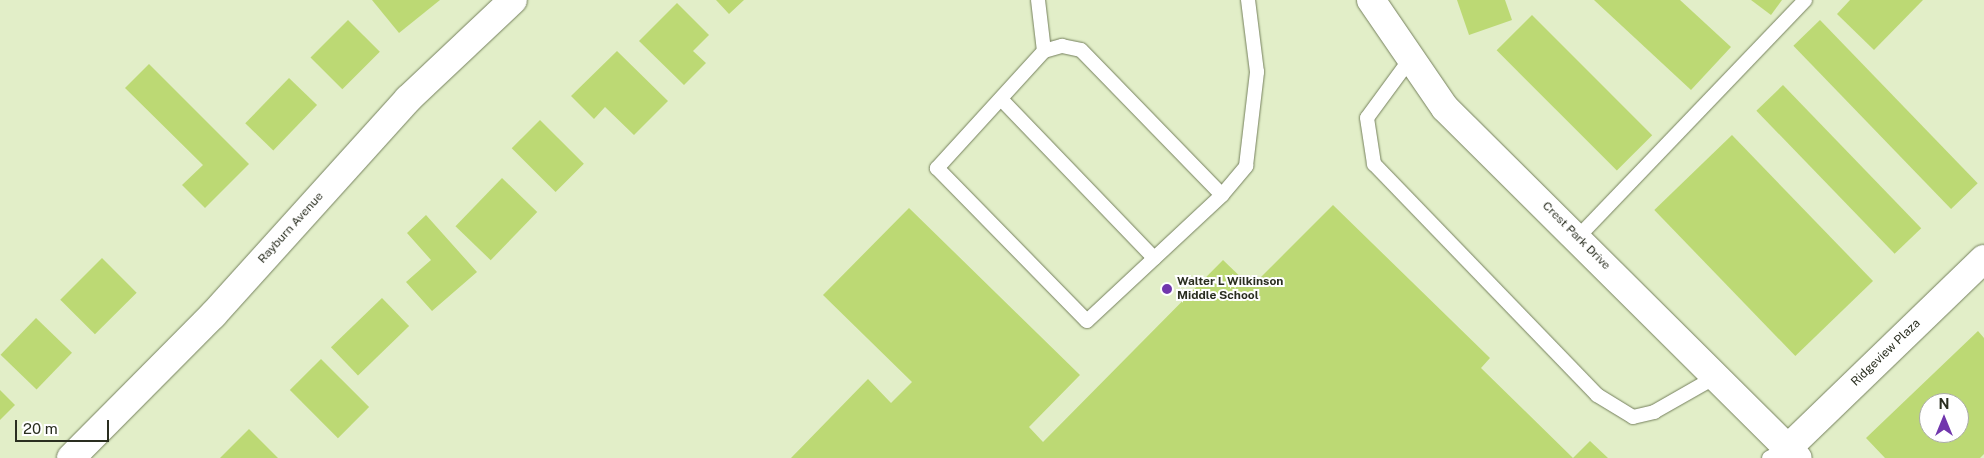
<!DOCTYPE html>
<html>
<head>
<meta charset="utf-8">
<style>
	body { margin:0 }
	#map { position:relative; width:1984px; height:458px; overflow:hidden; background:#e2eec8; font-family:"Public Sans",sans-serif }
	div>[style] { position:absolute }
	.building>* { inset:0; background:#bcd974; transform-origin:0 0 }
	.roads { filter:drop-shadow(0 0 1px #75805d) drop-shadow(0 0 1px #75805d) }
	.service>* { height:14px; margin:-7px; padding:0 7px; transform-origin:7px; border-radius:7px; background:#fff }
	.minor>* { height:28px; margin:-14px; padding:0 14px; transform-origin:14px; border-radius:14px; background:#fff }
	.dots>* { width:14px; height:14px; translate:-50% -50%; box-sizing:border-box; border:2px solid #fff; border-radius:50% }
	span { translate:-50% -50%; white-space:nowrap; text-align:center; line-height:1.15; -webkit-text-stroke:4px #fff; paint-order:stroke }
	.street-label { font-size:12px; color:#2a2e20 }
	.poi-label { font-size:12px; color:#2a2e20; font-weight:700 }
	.left { translate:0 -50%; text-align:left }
	.north { position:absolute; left:1919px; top:393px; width:50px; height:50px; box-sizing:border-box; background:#fff; border:1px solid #aaaba6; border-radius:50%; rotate:0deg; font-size:14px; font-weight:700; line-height:20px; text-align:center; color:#2a2e20 }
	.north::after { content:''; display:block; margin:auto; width:18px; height:22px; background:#7137ad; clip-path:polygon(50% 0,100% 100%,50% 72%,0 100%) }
	.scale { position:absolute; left:15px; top:420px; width:94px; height:22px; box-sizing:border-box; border:2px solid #2a2e20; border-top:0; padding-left:6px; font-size:15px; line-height:18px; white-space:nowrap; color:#2a2e20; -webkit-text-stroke:4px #fff; paint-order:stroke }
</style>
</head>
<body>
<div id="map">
	<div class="building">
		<i style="clip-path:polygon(372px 0,440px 0,399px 33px)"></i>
		<i style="clip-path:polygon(716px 0,744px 0,729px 14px)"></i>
		<i style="clip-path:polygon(1457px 0,1505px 0,1512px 20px,1469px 35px)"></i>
		<i style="clip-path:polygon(1594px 0,1680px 0,1731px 47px,1691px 90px)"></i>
		<i style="clip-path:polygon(1751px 0,1782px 0,1771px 15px)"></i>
		<i style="clip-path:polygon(1850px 0,1923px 0,1874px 50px,1837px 14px)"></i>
		<i style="clip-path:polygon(677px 3px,709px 35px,693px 51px,706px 63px,684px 85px,639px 41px)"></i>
		<i style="left:1532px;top:15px;width:170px;height:50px;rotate:45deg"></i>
		<i style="left:348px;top:20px;width:45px;height:53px;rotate:45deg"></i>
		<i style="left:1820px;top:20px;width:227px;height:37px;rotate:46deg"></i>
		<i style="clip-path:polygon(617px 51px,668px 101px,634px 135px,605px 107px,594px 119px,571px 96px)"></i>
		<i style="clip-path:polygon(149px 64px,249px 164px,205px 208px,182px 185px,203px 165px,125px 88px)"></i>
		<i style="left:289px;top:78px;width:39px;height:63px;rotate:44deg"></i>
		<i style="left:1783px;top:85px;width:199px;height:37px;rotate:46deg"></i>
		<i style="left:540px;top:120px;width:62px;height:40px;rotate:45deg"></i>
		<i style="left:1732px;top:135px;width:203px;height:108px;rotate:46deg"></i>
		<i style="left:502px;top:178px;width:49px;height:67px;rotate:44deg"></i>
		<i style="clip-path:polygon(1333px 205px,1490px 358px,1481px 368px,1573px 458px,1590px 441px,1608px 458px,791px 458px,868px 379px,891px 403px,912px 382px,823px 295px,909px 208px,1080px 375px,1029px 427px,1043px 442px,1223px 260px,1251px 287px)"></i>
		<i style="clip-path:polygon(426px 215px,477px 272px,432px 311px,406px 282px,431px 260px,407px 233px)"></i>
		<i style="left:102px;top:258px;width:49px;height:59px;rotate:45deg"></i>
		<i style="left:382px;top:298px;width:39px;height:71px;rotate:46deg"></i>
		<i style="left:36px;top:318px;width:50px;height:51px;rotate:44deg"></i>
		<i style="clip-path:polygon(evenodd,1978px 331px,1984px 338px,1984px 454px,1980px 458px,1885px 458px,1866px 438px,1978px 331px,1929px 403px,1959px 403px,1959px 433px,1929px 433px,1929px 403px)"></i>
		<i style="left:321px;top:359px;width:68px;height:44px;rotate:45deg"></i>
		<i style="clip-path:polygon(0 390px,15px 405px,0 420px)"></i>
		<i style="clip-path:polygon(249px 429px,278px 458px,220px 458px)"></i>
	</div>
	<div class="roads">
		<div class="service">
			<i style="left:1038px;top:0;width:51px;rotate:83.3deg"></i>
			<i style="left:1044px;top:51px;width:19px;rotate:-16deg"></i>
			<i style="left:1062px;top:46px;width:19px;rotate:12deg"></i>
			<i style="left:1081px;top:50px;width:202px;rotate:45.8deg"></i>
			<i style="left:1222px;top:195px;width:38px;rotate:-50deg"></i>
			<i style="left:1246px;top:166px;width:95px;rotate:-83.3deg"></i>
			<i style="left:1257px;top:72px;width:73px;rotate:-97.1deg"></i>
			<i style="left:1044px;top:51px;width:159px;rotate:132.4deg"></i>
			<i style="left:937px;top:168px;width:214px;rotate:45.6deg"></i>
			<i style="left:1087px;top:321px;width:185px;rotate:-43deg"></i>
			<i style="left:1411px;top:58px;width:74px;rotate:126.3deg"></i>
			<i style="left:1367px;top:118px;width:47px;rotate:81.3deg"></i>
			<i style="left:1374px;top:164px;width:321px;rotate:46deg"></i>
			<i style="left:1597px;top:395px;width:42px;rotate:31.4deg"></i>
			<i style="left:1633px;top:417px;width:22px;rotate:-13deg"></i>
			<i style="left:1654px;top:412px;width:73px;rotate:-29.7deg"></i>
			<i style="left:1001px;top:99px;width:221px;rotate:46.1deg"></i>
			<i style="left:1578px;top:237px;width:328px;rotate:-46.2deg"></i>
			<i style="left:1769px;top:458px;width:21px;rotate:-28deg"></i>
		</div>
		<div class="minor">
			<i style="left:1371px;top:0;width:131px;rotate:55.6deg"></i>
			<i style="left:1445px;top:108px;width:497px;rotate:44.8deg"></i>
			<i style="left:1788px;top:448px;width:272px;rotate:-44deg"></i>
			<i style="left:71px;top:458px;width:202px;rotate:-45.2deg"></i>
			<i style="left:213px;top:315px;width:291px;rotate:-47.9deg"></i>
			<i style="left:408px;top:99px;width:144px;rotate:-43.3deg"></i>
		</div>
	</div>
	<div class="dots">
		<i style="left:1167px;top:289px;background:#7137ad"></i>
	</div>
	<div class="street-label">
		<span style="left:291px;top:228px;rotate:-48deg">Rayburn Avenue</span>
		<span style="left:1576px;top:236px;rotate:45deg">Crest Park Drive</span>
		<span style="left:1886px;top:353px;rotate:-44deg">Ridgeview Plaza</span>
	</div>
	<div class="poi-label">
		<span class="left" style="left:1177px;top:289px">Walter L Wilkinson<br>Middle School</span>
	</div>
	<div class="north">N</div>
	<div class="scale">20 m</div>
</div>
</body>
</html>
